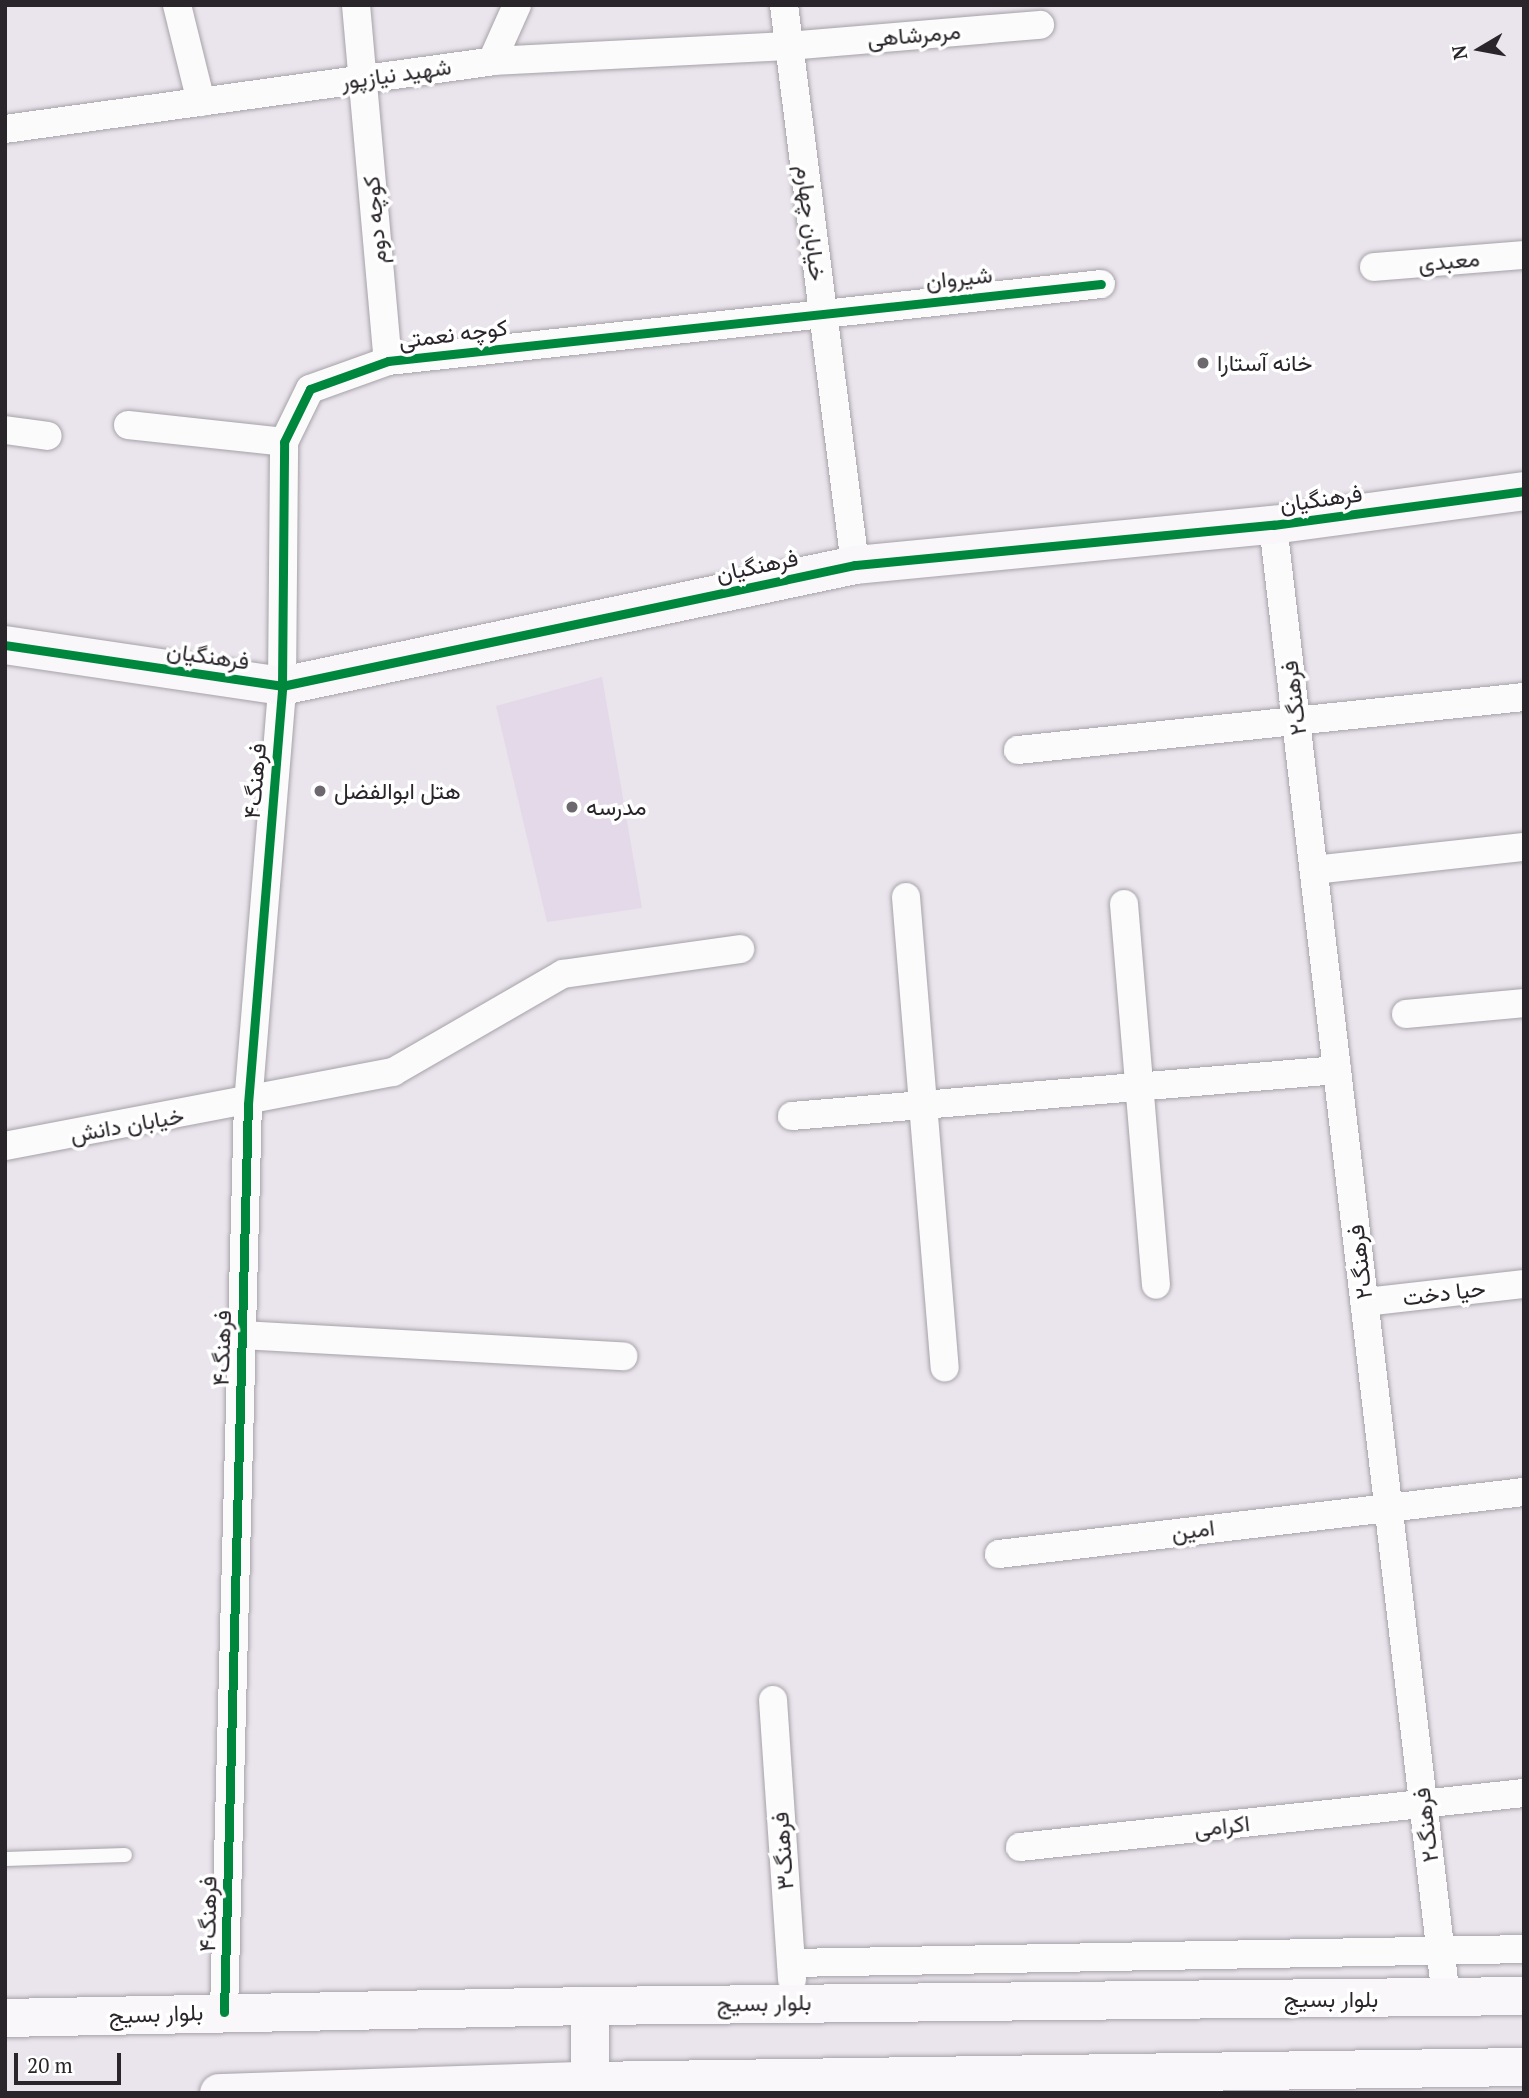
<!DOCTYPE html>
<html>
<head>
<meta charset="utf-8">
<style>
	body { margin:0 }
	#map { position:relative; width:1529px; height:2098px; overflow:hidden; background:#eae4ec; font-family:"PT Serif",Vazirmatn,serif }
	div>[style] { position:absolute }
	.built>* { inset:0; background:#e4d9e8 }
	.roads { filter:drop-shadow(0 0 2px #a6a2a8) drop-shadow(0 0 2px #a6a2a8) }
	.lane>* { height:14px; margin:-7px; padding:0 7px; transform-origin:7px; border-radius:7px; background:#fcfbfc }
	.street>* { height:28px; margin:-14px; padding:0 14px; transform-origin:14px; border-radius:14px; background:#fcfbfc }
	.secondary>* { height:38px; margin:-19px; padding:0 19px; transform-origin:19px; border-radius:19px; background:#f9f7fa }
	.cycleway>* { height:9px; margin:-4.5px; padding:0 4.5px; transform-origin:4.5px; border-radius:4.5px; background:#00873e }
	.dots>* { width:19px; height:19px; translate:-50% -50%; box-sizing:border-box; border:4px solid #fff; border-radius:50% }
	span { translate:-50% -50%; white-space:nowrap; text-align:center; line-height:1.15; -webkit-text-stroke:7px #fff; paint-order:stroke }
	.street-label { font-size:23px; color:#29252a }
	.poi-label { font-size:23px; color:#29252a }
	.left { translate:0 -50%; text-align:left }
	.frame { position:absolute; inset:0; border:7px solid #29252a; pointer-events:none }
	.north { position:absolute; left:1445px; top:14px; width:70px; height:70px; -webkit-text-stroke:5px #fff; paint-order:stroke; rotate:260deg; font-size:19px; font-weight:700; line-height:28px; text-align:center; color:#29252a }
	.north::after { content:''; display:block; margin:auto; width:24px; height:32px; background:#29252a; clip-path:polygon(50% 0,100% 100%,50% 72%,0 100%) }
	.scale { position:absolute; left:14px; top:2053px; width:107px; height:32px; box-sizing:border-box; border:4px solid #29252a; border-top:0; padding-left:9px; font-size:21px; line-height:24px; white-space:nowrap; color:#29252a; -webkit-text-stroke:5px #fff; paint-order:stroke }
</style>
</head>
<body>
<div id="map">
	<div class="built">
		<i style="clip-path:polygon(602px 677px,642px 908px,547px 922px,496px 706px)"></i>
	</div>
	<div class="roads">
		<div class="lane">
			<i style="left:5px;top:1859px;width:120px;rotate:-1.9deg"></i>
		</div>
		<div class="street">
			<i style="left:177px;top:5px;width:100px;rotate:76.1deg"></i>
			<i style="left:356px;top:5px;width:357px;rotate:84.9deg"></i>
			<i style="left:784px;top:5px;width:564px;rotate:82.77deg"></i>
			<i style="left:492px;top:61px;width:61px;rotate:-65.9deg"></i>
			<i style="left:5px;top:129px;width:492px;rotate:-7.9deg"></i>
			<i style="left:492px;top:61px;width:296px;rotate:-2.9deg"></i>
			<i style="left:788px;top:46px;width:253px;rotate:-4.8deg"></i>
			<i style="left:1374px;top:267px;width:150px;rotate:-4.6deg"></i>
			<i style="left:128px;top:425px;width:157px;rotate:6.2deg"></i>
			<i style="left:5px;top:430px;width:43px;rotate:7.9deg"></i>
			<i style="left:1273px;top:525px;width:1483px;rotate:83.3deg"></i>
			<i style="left:1018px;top:750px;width:509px;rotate:-5.98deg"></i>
			<i style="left:1314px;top:870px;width:211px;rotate:-6.3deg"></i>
			<i style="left:906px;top:897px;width:472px;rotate:85.3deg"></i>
			<i style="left:1124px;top:904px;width:382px;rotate:85.2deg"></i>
			<i style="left:1406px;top:1014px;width:119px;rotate:-5.3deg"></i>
			<i style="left:792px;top:1116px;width:547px;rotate:-4.82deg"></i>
			<i style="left:5px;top:1146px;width:395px;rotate:-10.8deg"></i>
			<i style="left:393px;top:1072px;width:196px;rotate:-30deg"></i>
			<i style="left:563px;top:974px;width:179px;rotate:-8deg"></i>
			<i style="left:1365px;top:1302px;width:160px;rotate:-6.5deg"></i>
			<i style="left:242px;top:1335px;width:382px;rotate:3.2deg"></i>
			<i style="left:999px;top:1554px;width:529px;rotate:-6.74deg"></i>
			<i style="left:773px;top:1700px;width:280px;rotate:86.1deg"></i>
			<i style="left:1020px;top:1847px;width:507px;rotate:-6.12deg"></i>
			<i style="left:791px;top:1963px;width:733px;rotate:-1.09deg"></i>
			<i style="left:224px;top:2012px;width:908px;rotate:-88.49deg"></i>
			<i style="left:248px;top:1104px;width:419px;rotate:-85.3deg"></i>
			<i style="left:282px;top:686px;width:244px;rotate:-89.5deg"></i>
			<i style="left:284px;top:442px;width:59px;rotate:-63.9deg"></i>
			<i style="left:310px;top:389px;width:83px;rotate:-19.7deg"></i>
			<i style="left:388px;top:361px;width:717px;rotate:-6.16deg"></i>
		</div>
		<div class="secondary">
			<i style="left:5px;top:645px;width:280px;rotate:8.4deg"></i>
			<i style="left:282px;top:686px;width:586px;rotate:-11.92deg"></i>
			<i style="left:855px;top:565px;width:420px;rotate:-5.5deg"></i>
			<i style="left:1273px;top:525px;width:253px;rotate:-7.7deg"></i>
			<i style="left:590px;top:2006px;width:75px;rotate:90deg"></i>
			<i style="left:5px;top:2018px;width:585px;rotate:-1.18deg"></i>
			<i style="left:590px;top:2006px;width:934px;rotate:-0.61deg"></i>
			<i style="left:219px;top:2093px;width:371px;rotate:-1.9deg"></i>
			<i style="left:590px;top:2081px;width:934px;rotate:-0.86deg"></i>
		</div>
	</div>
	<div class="cycleway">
		<i style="left:5px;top:645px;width:280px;rotate:8.4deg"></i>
		<i style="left:282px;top:686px;width:586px;rotate:-11.92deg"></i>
		<i style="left:855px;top:565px;width:420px;rotate:-5.5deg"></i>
		<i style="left:1273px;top:525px;width:253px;rotate:-7.7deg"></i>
		<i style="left:224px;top:2012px;width:908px;rotate:-88.49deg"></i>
		<i style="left:248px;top:1104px;width:419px;rotate:-85.3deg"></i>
		<i style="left:282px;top:686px;width:244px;rotate:-89.5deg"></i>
		<i style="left:284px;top:442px;width:59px;rotate:-63.9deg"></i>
		<i style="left:310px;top:389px;width:83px;rotate:-19.7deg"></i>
		<i style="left:388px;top:361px;width:717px;rotate:-6.16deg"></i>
	</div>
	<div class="dots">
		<i style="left:1203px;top:363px;background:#6d686e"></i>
		<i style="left:320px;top:791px;background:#6d686e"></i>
		<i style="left:572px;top:807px;background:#6d686e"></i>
	</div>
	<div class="street-label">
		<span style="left:914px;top:35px;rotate:-5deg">مرمرشاهی</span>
		<span style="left:396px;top:74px;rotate:-8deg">شهید نیازپور</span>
		<span style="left:375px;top:220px;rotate:-95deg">کوچه دوم</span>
		<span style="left:811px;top:223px;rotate:83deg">خیابان چهارم</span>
		<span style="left:1449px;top:261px;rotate:-5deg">معبدی</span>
		<span style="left:959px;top:278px;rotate:-6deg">شیروان</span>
		<span style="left:453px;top:334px;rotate:-7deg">کوچه نعمتی</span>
		<span style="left:1321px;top:499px;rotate:-8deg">فرهنگیان</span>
		<span style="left:757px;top:566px;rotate:-12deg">فرهنگیان</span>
		<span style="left:208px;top:656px;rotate:8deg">فرهنگیان</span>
		<span style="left:1294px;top:698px;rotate:-97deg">فرهنگ۲</span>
		<span style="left:255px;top:781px;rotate:-85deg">فرهنگ۴</span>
		<span style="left:127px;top:1125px;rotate:-10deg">خیابان دانش</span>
		<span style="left:1360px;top:1262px;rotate:-97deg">فرهنگ۲</span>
		<span style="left:1444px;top:1293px;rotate:-7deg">حیا دخت</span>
		<span style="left:222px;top:1348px;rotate:-88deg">فرهنگ۴</span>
		<span style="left:1193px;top:1530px;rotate:-7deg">امین</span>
		<span style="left:1426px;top:1825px;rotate:-97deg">فرهنگ۲</span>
		<span style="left:1222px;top:1826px;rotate:-6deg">اکرامی</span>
		<span style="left:783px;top:1851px;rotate:-94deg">فرهنگ۳</span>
		<span style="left:208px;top:1914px;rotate:-89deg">فرهنگ۴</span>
		<span style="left:1331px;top:1999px">بلوار بسیج</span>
		<span style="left:764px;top:2003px;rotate:-1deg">بلوار بسیج</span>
		<span style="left:156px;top:2014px;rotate:-2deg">بلوار بسیج</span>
	</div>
	<div class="poi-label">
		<span class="left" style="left:1217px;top:363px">خانه آستارا</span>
		<span class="left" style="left:334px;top:791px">هتل ابوالفضل</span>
		<span class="left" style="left:586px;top:807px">مدرسه</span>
	</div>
	<div class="frame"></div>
	<div class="north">N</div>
	<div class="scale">20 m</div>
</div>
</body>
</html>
